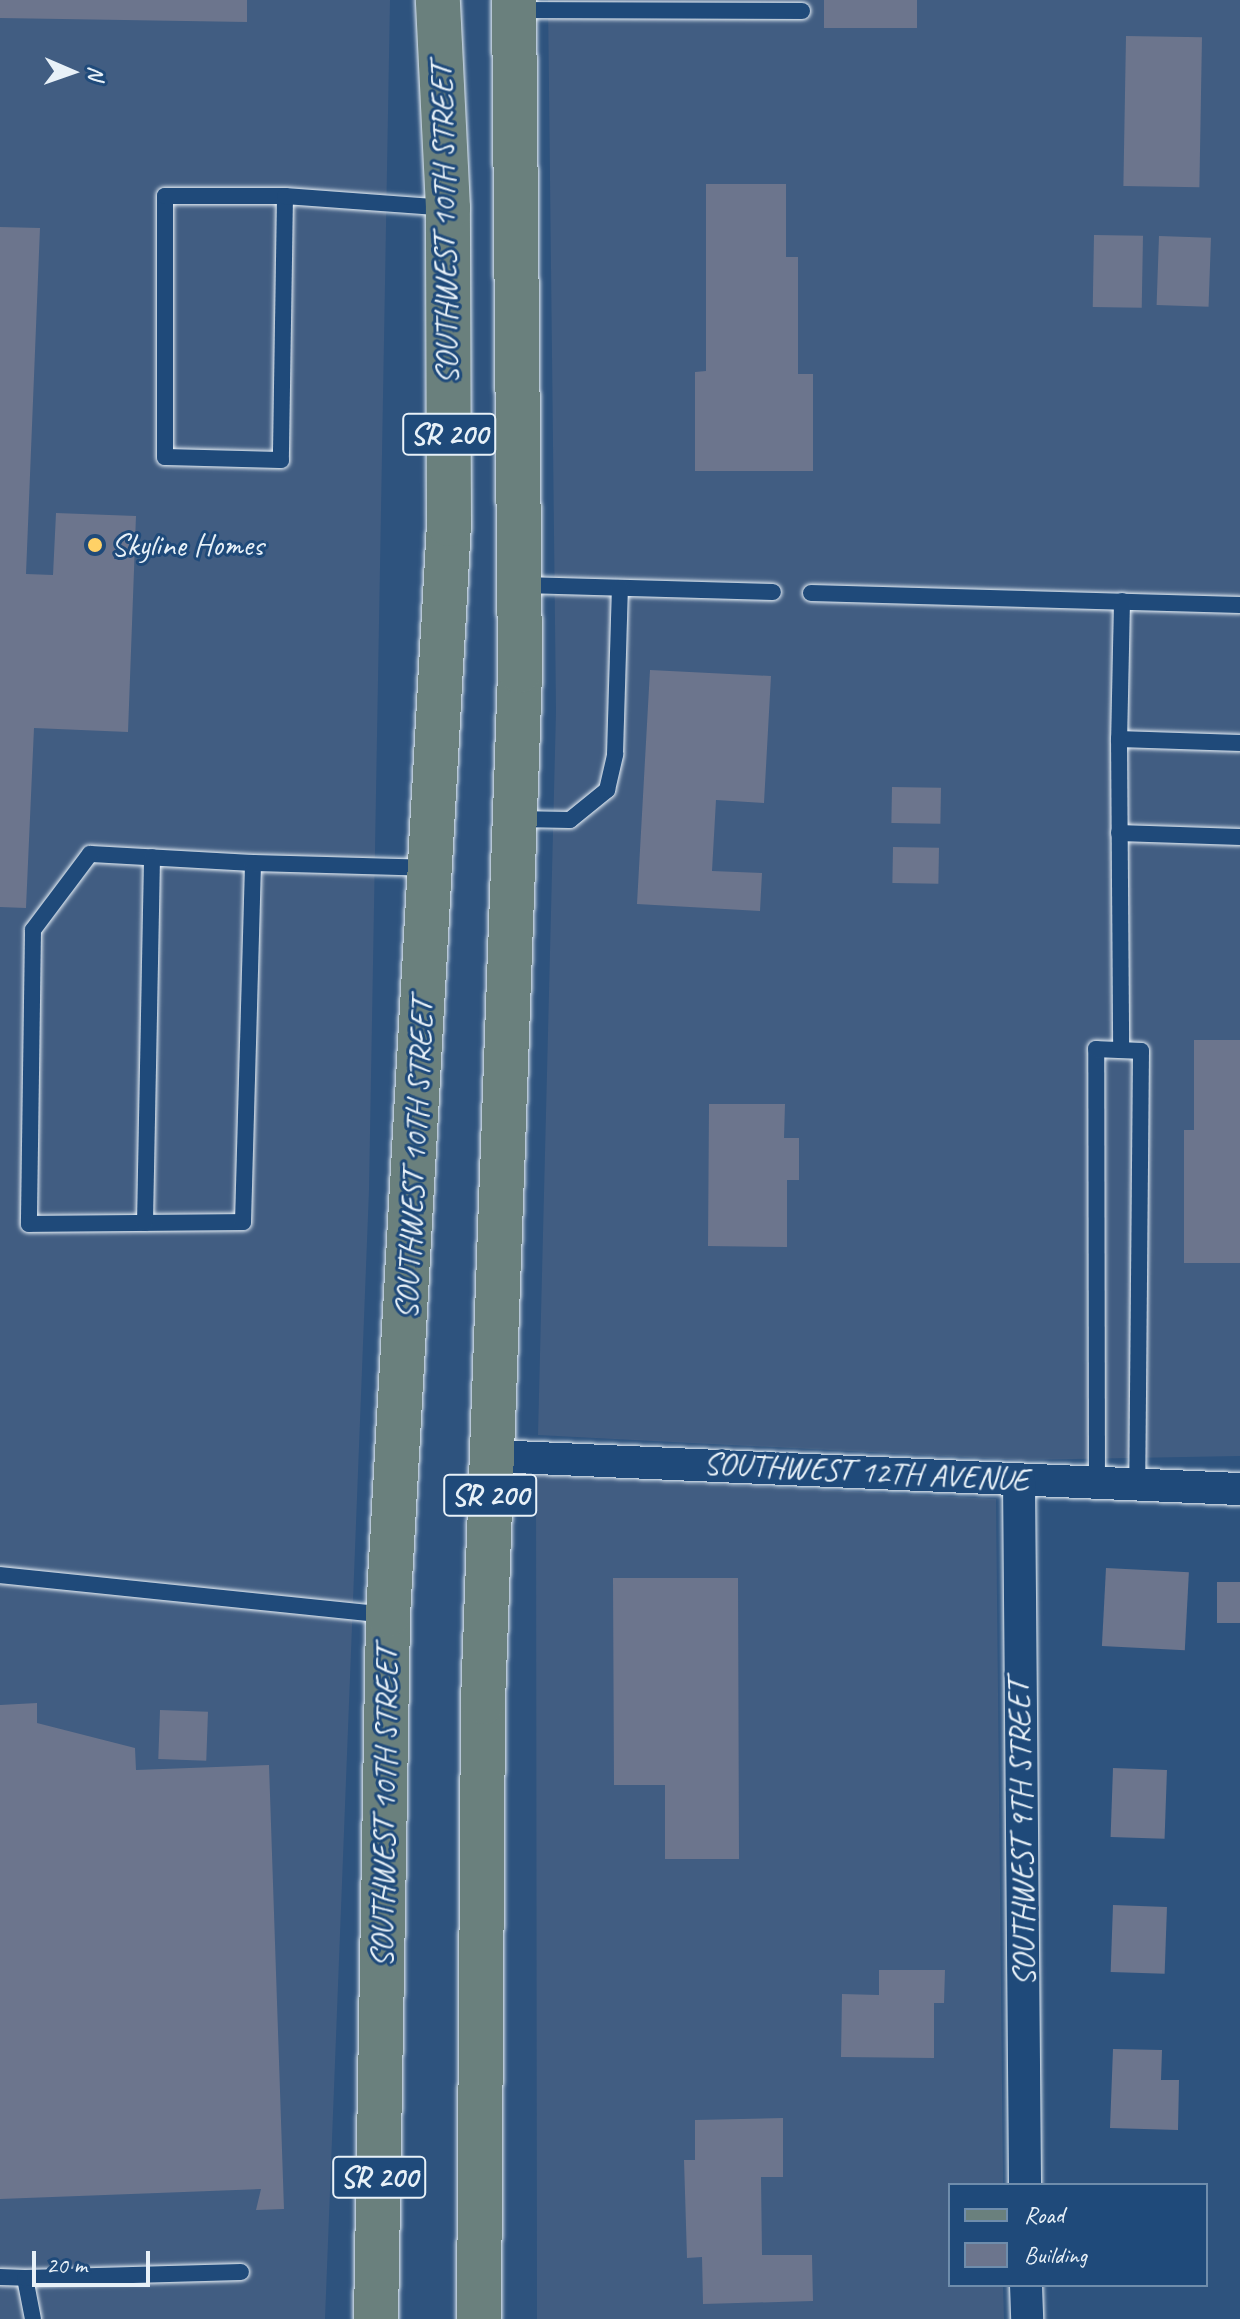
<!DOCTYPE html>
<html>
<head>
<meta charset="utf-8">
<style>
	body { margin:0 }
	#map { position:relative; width:1240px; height:2319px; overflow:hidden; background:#2e537e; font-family:Caveat,sans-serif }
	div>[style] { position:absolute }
	.built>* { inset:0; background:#415d82 }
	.building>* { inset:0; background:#6c758d; transform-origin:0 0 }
	.roads { filter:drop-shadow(0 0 2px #e8f1f8) drop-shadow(0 0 2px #e8f1f8) }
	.lane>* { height:16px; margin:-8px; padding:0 8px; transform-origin:8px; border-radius:8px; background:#1f4a7a }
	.street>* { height:32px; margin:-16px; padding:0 16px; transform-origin:16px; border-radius:16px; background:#1f4a7a }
	.primary>* { height:44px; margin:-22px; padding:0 22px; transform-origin:22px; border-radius:22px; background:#6a807d }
	.dots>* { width:22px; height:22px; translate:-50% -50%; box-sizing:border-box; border:4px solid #1f4a7a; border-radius:50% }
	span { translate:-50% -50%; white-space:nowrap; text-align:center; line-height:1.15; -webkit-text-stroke:6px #1f4a7a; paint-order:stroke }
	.shield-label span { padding:2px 6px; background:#1f4a7a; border:2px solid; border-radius:6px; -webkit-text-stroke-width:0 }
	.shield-label { font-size:30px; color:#e8f1f8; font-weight:700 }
	.street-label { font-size:32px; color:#e8f1f8 }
	.poi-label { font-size:32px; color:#e8f1f8 }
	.left { translate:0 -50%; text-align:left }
	.legend { position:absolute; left:948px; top:2183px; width:260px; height:104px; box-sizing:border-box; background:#1f4a7a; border:2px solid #6f8dac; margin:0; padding:10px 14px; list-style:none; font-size:24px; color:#e8f1f8 }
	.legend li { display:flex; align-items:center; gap:16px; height:40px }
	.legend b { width:40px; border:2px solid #6f8dac }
	.north { position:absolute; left:32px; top:32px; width:80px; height:80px; -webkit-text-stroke:6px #1f4a7a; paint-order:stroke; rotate:92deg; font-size:22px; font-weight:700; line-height:32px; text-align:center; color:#e8f1f8 }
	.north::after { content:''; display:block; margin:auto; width:28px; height:36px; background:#e8f1f8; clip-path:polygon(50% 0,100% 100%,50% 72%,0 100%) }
	.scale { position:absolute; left:32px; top:2251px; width:118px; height:36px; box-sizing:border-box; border:4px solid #e8f1f8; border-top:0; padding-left:10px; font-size:24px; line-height:28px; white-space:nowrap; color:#e8f1f8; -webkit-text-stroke:6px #1f4a7a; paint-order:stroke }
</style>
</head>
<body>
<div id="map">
	<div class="built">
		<i style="clip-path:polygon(0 0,390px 0,369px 1190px,325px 2319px,0 2319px)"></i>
		<i style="clip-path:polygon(548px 0,1240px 0,1240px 1456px,1021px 1460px,538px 1435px,556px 711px)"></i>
		<i style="clip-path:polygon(536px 1475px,996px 1499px,1003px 2185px,950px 2185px,950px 2285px,1003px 2285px,1004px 2319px,537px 2319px)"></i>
	</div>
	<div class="building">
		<i style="clip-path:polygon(0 0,247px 0,247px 22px,0 18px)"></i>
		<i style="left:824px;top:0;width:93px;height:28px"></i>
		<i style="left:1126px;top:36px;width:76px;height:150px;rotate:1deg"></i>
		<i style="clip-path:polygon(706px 184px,786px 184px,786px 257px,798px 257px,798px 374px,813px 374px,813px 471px,695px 471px,695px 372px,706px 371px)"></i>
		<i style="clip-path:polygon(0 227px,40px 228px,26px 574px,53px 575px,56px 513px,136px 516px,128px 732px,34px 728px,26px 908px,0 907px)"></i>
		<i style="left:1094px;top:235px;width:49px;height:72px;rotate:1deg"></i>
		<i style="left:1159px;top:236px;width:52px;height:69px;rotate:2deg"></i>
		<i style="clip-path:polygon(650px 670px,771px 676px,764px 803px,716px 800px,712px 871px,762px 873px,760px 911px,637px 904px)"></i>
		<i style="left:892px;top:787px;width:49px;height:36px;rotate:1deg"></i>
		<i style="left:893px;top:847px;width:46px;height:36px;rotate:1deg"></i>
		<i style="clip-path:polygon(1194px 1040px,1240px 1040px,1240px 1263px,1184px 1263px,1184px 1130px,1194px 1130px)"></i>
		<i style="clip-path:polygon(709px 1104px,785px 1104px,784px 1138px,799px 1138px,799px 1180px,787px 1180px,787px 1247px,708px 1246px)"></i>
		<i style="left:1106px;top:1568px;width:83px;height:78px;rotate:3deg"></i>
		<i style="clip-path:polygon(613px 1578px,738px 1578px,739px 1859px,665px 1859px,665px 1785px,614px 1785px)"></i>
		<i style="left:1217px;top:1582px;width:23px;height:41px"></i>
		<i style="clip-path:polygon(37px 1703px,37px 1723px,135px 1748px,136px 1770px,269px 1765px,284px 2209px,256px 2210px,261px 2189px,0 2199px,0 1705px)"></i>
		<i style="left:160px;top:1710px;width:48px;height:49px;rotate:2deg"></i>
		<i style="left:1113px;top:1768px;width:54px;height:69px;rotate:2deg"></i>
		<i style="left:1113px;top:1905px;width:54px;height:67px;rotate:2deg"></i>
		<i style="clip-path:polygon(879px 1970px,945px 1970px,944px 2003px,934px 2003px,934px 2058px,841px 2057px,842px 1994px,879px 1995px)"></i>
		<i style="clip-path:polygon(1113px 2049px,1162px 2050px,1161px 2080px,1179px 2080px,1178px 2130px,1110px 2128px)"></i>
		<i style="clip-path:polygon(783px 2118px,783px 2177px,761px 2177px,762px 2255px,812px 2255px,813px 2301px,703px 2304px,702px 2257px,687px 2258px,684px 2160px,695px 2160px,695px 2120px)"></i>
	</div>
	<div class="roads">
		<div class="lane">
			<i style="left:517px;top:10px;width:285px;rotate:0.2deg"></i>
			<i style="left:285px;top:196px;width:264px;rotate:90.9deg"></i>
			<i style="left:281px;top:460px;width:116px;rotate:-178.5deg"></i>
			<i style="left:165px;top:457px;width:261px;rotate:-90deg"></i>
			<i style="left:165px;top:196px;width:120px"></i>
			<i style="left:285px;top:196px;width:162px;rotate:4.2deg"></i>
			<i style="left:523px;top:585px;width:250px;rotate:1.6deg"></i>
			<i style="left:811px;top:593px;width:429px;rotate:1.6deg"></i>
			<i style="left:1122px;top:601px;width:138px;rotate:91.2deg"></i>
			<i style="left:1119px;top:739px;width:121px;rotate:1.9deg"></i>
			<i style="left:1119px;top:739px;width:311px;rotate:89.6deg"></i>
			<i style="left:517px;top:819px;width:53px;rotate:1.1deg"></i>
			<i style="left:570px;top:820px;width:48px;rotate:-39deg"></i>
			<i style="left:607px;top:790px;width:37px;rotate:-77deg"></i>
			<i style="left:615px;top:754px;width:166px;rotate:-88.3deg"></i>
			<i style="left:1119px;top:833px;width:121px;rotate:1.9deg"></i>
			<i style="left:253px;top:863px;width:163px;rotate:-176.8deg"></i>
			<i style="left:90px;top:854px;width:95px;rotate:126.9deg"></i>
			<i style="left:33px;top:930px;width:294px;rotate:90.8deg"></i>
			<i style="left:29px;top:1224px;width:214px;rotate:-0.5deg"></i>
			<i style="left:243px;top:1222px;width:359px;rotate:-88.4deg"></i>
			<i style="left:253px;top:863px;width:174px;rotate:1.6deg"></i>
			<i style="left:145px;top:1223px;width:366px;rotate:-88.9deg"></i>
			<i style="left:1097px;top:1484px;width:435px;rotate:-90.1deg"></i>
			<i style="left:1096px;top:1049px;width:45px;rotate:2.5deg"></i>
			<i style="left:1141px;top:1051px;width:434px;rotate:90.5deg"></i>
			<i style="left:0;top:1575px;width:389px;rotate:5.9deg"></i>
			<i style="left:0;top:2277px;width:25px;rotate:2deg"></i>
			<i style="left:25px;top:2278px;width:42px;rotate:79deg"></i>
			<i style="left:25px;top:2278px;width:216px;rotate:-1.6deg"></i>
		</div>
		<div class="street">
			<i style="left:492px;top:1456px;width:749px;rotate:2.53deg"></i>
			<i style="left:1019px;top:1480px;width:705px;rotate:89.51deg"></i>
			<i style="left:1026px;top:2285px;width:34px;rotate:88deg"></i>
		</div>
		<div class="primary">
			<i style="left:376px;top:2319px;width:704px;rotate:-89.02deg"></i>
			<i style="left:388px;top:1615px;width:1093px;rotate:-86.8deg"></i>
			<i style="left:449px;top:524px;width:316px;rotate:-90.2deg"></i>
			<i style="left:448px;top:208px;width:208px;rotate:-92.8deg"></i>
			<i style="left:479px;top:2319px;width:617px;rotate:-89.63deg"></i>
			<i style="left:483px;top:1702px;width:1032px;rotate:-87.94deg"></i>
			<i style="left:520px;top:671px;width:671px;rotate:-90.51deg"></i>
		</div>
	</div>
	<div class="dots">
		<i style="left:95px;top:545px;background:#ffd166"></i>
	</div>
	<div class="shield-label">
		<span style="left:449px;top:434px">SR 200</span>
		<span style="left:490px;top:1495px">SR 200</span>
		<span style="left:379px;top:2177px">SR 200</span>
	</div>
	<div class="street-label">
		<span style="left:445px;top:224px;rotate:-91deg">SOUTHWEST 10TH STREET</span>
		<span style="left:415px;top:1159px;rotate:-87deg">SOUTHWEST 10TH STREET</span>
		<span style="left:866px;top:1472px;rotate:3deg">SOUTHWEST 12TH AVENUE</span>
		<span style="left:385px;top:1807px;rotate:-89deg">SOUTHWEST 10TH STREET</span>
		<span style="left:1022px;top:1833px;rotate:-91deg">SOUTHWEST 9TH STREET</span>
	</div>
	<div class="poi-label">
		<span class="left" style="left:111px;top:545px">Skyline Homes</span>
	</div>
	<ul class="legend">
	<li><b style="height:10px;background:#6a807d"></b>Road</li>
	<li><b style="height:22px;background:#6c758d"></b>Building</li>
	</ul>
	<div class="north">N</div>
	<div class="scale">20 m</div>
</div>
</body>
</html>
